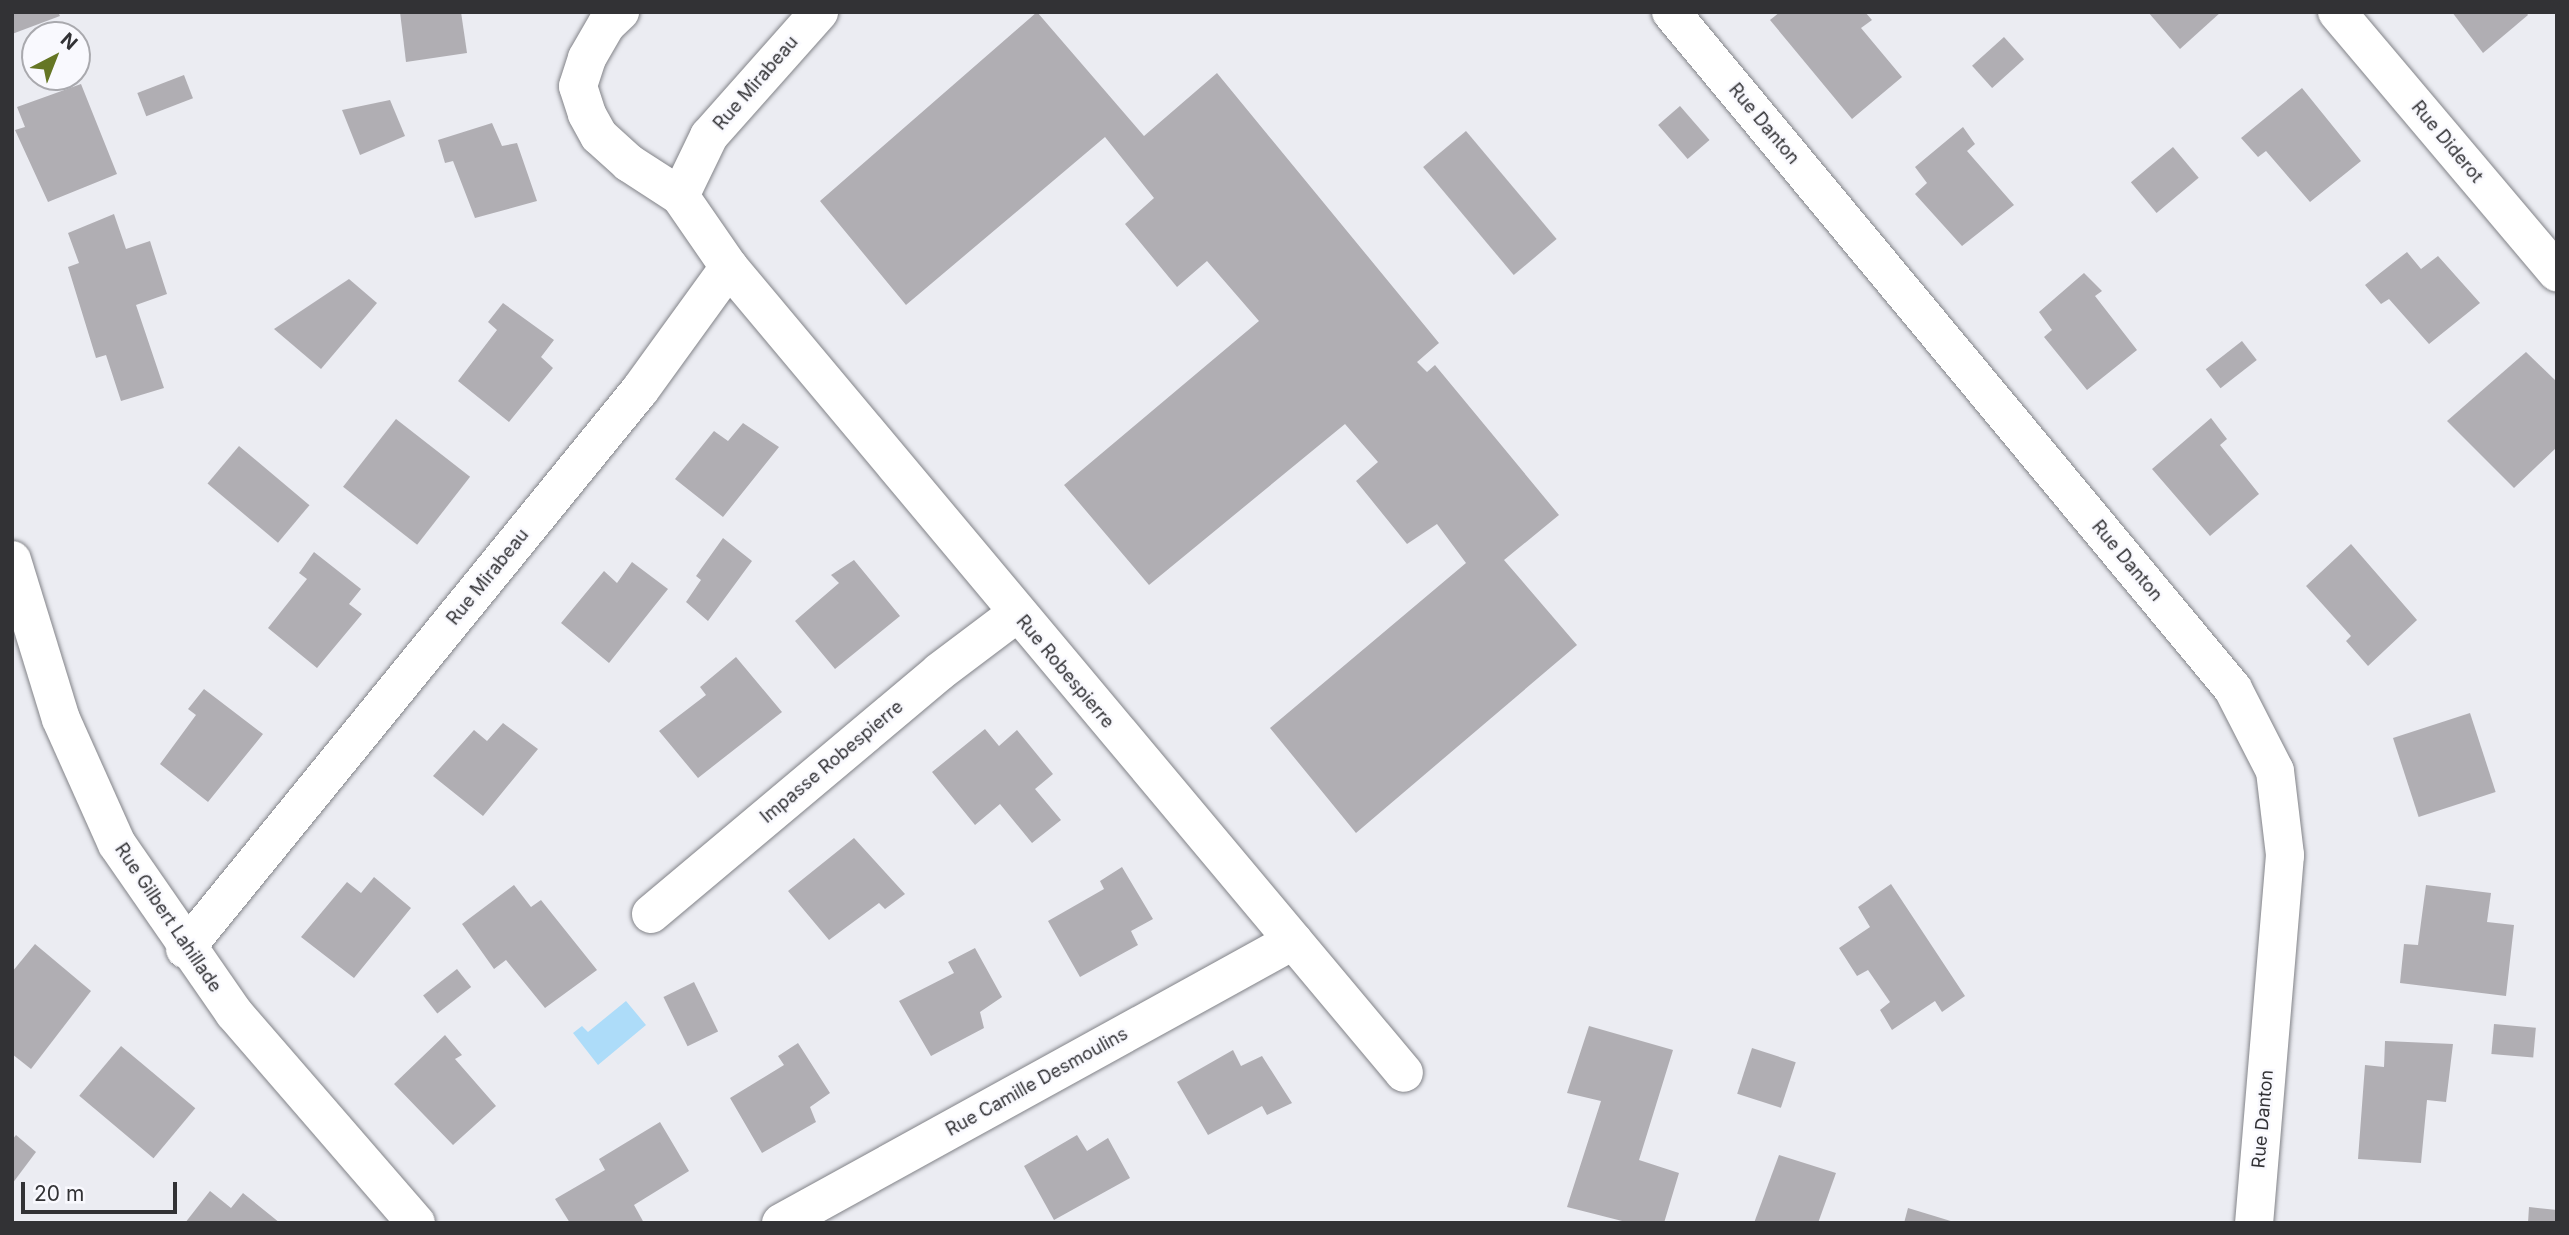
<!DOCTYPE html>
<html>
<head>
<meta charset="utf-8">
<style>
	body { margin:0 }
	#map { position:relative; width:2569px; height:1235px; overflow:hidden; background:#ebecf2; font-family:Inter,sans-serif }
	div>[style] { position:absolute }
	.water>* { inset:0; background:#addcf9 }
	.building>* { inset:0; background:#b0aeb3; transform-origin:0 0 }
	.roads { filter:drop-shadow(0 0 2px #828388) drop-shadow(0 0 2px #828388) }
	.street>* { height:38px; margin:-19px; padding:0 19px; transform-origin:19px; border-radius:19px; background:#fff }
	.secondary>* { height:38px; margin:-19px; padding:0 19px; transform-origin:19px; border-radius:19px; background:#fff }
	span { translate:-50% -50%; white-space:nowrap; text-align:center; line-height:1.15; -webkit-text-stroke:5px #f9f9fe; paint-order:stroke }
	.street-label { font-size:18px; color:#323235 }
	.frame { position:absolute; inset:0; border:14px solid #323235; pointer-events:none }
	.north { position:absolute; left:21px; top:21px; width:70px; height:70px; box-sizing:border-box; background:#f9f9fe; border:2px solid #a9a9ae; border-radius:50%; rotate:42deg; font-size:19px; font-weight:700; line-height:28px; text-align:center; color:#323235 }
	.north::after { content:''; display:block; margin:auto; width:24px; height:32px; background:#657624; clip-path:polygon(50% 0,100% 100%,50% 72%,0 100%) }
	.scale { position:absolute; left:21px; top:1182px; width:156px; height:32px; box-sizing:border-box; border:4px solid #323235; border-top:0; padding-left:9px; font-size:21px; line-height:24px; white-space:nowrap; color:#323235; -webkit-text-stroke:5px #f9f9fe; paint-order:stroke }
</style>
</head>
<body>
<div id="map">
	<div class="water">
		<i style="clip-path:polygon(626px 1001px,646px 1025px,598px 1065px,573px 1033px,582px 1026px,588px 1032px)"></i>
	</div>
	<div class="building">
		<i style="clip-path:polygon(12px 12px,58px 12px,60px 16px,12px 34px)"></i>
		<i style="clip-path:polygon(400px 12px,461px 12px,467px 53px,406px 62px)"></i>
		<i style="clip-path:polygon(1037px 12px,1144px 136px,1217px 73px,1439px 343px,1417px 362px,1427px 372px,1435px 365px,1559px 515px,1504px 560px,1577px 645px,1356px 833px,1270px 728px,1466px 563px,1437px 524px,1407px 544px,1356px 481px,1378px 462px,1345px 424px,1149px 585px,1064px 485px,1259px 321px,1207px 261px,1177px 287px,1125px 224px,1154px 198px,1105px 137px,906px 305px,820px 201px)"></i>
		<i style="clip-path:polygon(1780px 12px,1865px 12px,1872px 20px,1861px 28px,1902px 77px,1852px 119px,1770px 20px)"></i>
		<i style="clip-path:polygon(2148px 12px,2221px 12px,2180px 49px)"></i>
		<i style="clip-path:polygon(2452px 12px,2526px 12px,2528px 15px,2483px 53px)"></i>
		<i style="left:2004px;top:37px;width:30px;height:43px;rotate:48deg"></i>
		<i style="left:184px;top:75px;width:25px;height:50px;rotate:69deg"></i>
		<i style="clip-path:polygon(81px 84px,117px 174px,48px 202px,15px 130px,25px 127px,17px 107px)"></i>
		<i style="clip-path:polygon(2302px 88px,2361px 161px,2310px 202px,2266px 151px,2258px 157px,2241px 138px)"></i>
		<i style="clip-path:polygon(390px 100px,405px 136px,360px 155px,342px 110px)"></i>
		<i style="left:1680px;top:106px;width:45px;height:29px;rotate:49deg"></i>
		<i style="clip-path:polygon(492px 123px,502px 146px,517px 143px,537px 201px,475px 218px,453px 161px,445px 163px,438px 140px)"></i>
		<i style="clip-path:polygon(1963px 127px,1975px 144px,1967px 151px,2014px 205px,1962px 246px,1915px 194px,1927px 183px,1915px 167px)"></i>
		<i style="left:1466px;top:131px;width:141px;height:56px;rotate:50deg"></i>
		<i style="left:2173px;top:147px;width:40px;height:55px;rotate:50deg"></i>
		<i style="clip-path:polygon(114px 214px,126px 249px,150px 241px,167px 294px,136px 305px,164px 388px,121px 401px,106px 355px,96px 358px,68px 267px,79px 263px,68px 233px)"></i>
		<i style="clip-path:polygon(2407px 252px,2421px 269px,2438px 256px,2480px 303px,2429px 344px,2389px 299px,2381px 304px,2365px 285px)"></i>
		<i style="clip-path:polygon(2084px 273px,2102px 291px,2095px 296px,2137px 350px,2087px 390px,2044px 337px,2052px 330px,2039px 312px)"></i>
		<i style="clip-path:polygon(349px 279px,377px 303px,321px 369px,274px 329px)"></i>
		<i style="clip-path:polygon(503px 303px,554px 340px,541px 357px,553px 368px,509px 422px,458px 381px,497px 330px,488px 322px)"></i>
		<i style="left:2242px;top:341px;width:24px;height:46px;rotate:52deg"></i>
		<i style="clip-path:polygon(2526px 352px,2557px 382px,2557px 447px,2514px 488px,2447px 421px)"></i>
		<i style="clip-path:polygon(2211px 418px,2227px 439px,2220px 445px,2259px 494px,2210px 536px,2152px 469px)"></i>
		<i style="left:396px;top:419px;width:94px;height:86px;rotate:38deg"></i>
		<i style="clip-path:polygon(743px 423px,779px 447px,723px 517px,675px 479px,714px 431px,728px 441px)"></i>
		<i style="left:239px;top:446px;width:92px;height:49px;rotate:40deg"></i>
		<i style="clip-path:polygon(723px 538px,752px 561px,708px 621px,686px 602px,701px 580px,696px 576px)"></i>
		<i style="clip-path:polygon(2351px 544px,2417px 620px,2368px 666px,2346px 641px,2351px 636px,2306px 586px)"></i>
		<i style="clip-path:polygon(314px 552px,361px 589px,349px 604px,362px 614px,317px 668px,268px 628px,307px 579px,299px 573px)"></i>
		<i style="clip-path:polygon(854px 560px,900px 616px,835px 669px,795px 621px,839px 583px,831px 575px)"></i>
		<i style="clip-path:polygon(632px 562px,668px 589px,609px 663px,561px 623px,604px 571px,617px 583px)"></i>
		<i style="clip-path:polygon(736px 657px,782px 712px,698px 778px,659px 731px,706px 695px,700px 687px)"></i>
		<i style="clip-path:polygon(204px 689px,263px 734px,208px 802px,160px 764px,196px 715px,188px 709px)"></i>
		<i style="left:2470px;top:713px;width:83px;height:81px;rotate:72deg"></i>
		<i style="clip-path:polygon(503px 723px,538px 749px,483px 816px,433px 776px,474px 730px,487px 741px)"></i>
		<i style="clip-path:polygon(985px 729px,999px 746px,1017px 730px,1053px 774px,1035px 789px,1061px 820px,1032px 843px,1000px 804px,975px 825px,932px 772px)"></i>
		<i style="clip-path:polygon(854px 838px,905px 894px,885px 909px,879px 903px,829px 940px,788px 891px)"></i>
		<i style="clip-path:polygon(1122px 867px,1153px 919px,1131px 931px,1138px 945px,1080px 977px,1048px 921px,1104px 889px,1100px 881px)"></i>
		<i style="clip-path:polygon(374px 877px,411px 908px,354px 978px,301px 937px,347px 882px,361px 893px)"></i>
		<i style="clip-path:polygon(1891px 884px,1965px 996px,1942px 1012px,1935px 1001px,1892px 1030px,1880px 1010px,1890px 1002px,1868px 970px,1857px 976px,1839px 948px,1870px 927px,1858px 907px)"></i>
		<i style="clip-path:polygon(514px 885px,531px 907px,541px 900px,597px 970px,545px 1008px,506px 960px,494px 969px,462px 924px)"></i>
		<i style="clip-path:polygon(2426px 885px,2491px 893px,2487px 922px,2514px 925px,2506px 996px,2400px 983px,2404px 944px,2418px 945px)"></i>
		<i style="clip-path:polygon(35px 944px,91px 991px,31px 1069px,12px 1054px,12px 972px)"></i>
		<i style="clip-path:polygon(975px 948px,1002px 997px,980px 1012px,984px 1028px,931px 1056px,899px 1001px,954px 973px,948px 962px)"></i>
		<i style="left:457px;top:969px;width:23px;height:43px;rotate:52deg"></i>
		<i style="left:694px;top:982px;width:55px;height:34px;rotate:64deg"></i>
		<i style="left:2494px;top:1024px;width:42px;height:30px;rotate:5deg"></i>
		<i style="clip-path:polygon(1589px 1026px,1673px 1050px,1639px 1160px,1679px 1173px,1664px 1223px,1630px 1223px,1567px 1207px,1601px 1101px,1567px 1093px)"></i>
		<i style="clip-path:polygon(445px 1035px,462px 1055px,455px 1059px,496px 1106px,453px 1145px,394px 1084px)"></i>
		<i style="clip-path:polygon(2385px 1041px,2453px 1044px,2446px 1102px,2427px 1100px,2421px 1163px,2358px 1159px,2365px 1065px,2384px 1067px)"></i>
		<i style="clip-path:polygon(798px 1043px,830px 1093px,810px 1107px,816px 1122px,762px 1153px,730px 1098px,784px 1065px,778px 1056px)"></i>
		<i style="left:121px;top:1046px;width:97px;height:65px;rotate:40deg"></i>
		<i style="left:1752px;top:1048px;width:46px;height:48px;rotate:18deg"></i>
		<i style="clip-path:polygon(1233px 1050px,1241px 1066px,1262px 1056px,1292px 1103px,1267px 1115px,1262px 1106px,1208px 1135px,1177px 1082px)"></i>
		<i style="clip-path:polygon(660px 1122px,689px 1171px,634px 1205px,644px 1223px,570px 1223px,555px 1199px,605px 1170px,599px 1159px)"></i>
		<i style="clip-path:polygon(16px 1135px,36px 1152px,12px 1184px,12px 1140px)"></i>
		<i style="clip-path:polygon(1077px 1135px,1087px 1151px,1108px 1138px,1130px 1178px,1054px 1220px,1024px 1166px)"></i>
		<i style="clip-path:polygon(1779px 1155px,1836px 1173px,1818px 1223px,1754px 1223px)"></i>
		<i style="clip-path:polygon(210px 1191px,231px 1208px,243px 1193px,280px 1223px,185px 1223px)"></i>
		<i style="clip-path:polygon(2529px 1207px,2557px 1210px,2557px 1223px,2528px 1223px)"></i>
		<i style="clip-path:polygon(1908px 1208px,1954px 1222px,1953px 1223px,1904px 1223px)"></i>
	</div>
	<div class="roads">
		<div class="street">
			<i style="left:1671px;top:12px;width:880px;rotate:50.3deg"></i>
			<i style="left:2233px;top:689px;width:92px;rotate:62.9deg"></i>
			<i style="left:2275px;top:771px;width:85px;rotate:83.2deg"></i>
			<i style="left:2285px;top:855px;width:369px;rotate:94.8deg"></i>
			<i style="left:2337px;top:12px;width:341px;rotate:49.8deg"></i>
			<i style="left:680px;top:196px;width:67px;rotate:-64.2deg"></i>
			<i style="left:709px;top:136px;width:166px;rotate:-48.4deg"></i>
			<i style="left:729px;top:267px;width:1051px;rotate:50.05deg"></i>
			<i style="left:651px;top:914px;width:376px;rotate:-40deg"></i>
			<i style="left:939px;top:672px;width:96px;rotate:-37deg"></i>
			<i style="left:185px;top:949px;width:721px;rotate:-50.86deg"></i>
			<i style="left:640px;top:390px;width:152px;rotate:-54.1deg"></i>
			<i style="left:729px;top:267px;width:86px;rotate:-124.6deg"></i>
			<i style="left:680px;top:196px;width:61px;rotate:-147.1deg"></i>
			<i style="left:629px;top:163px;width:40px;rotate:-138deg"></i>
			<i style="left:599px;top:136px;width:25px;rotate:-119deg"></i>
			<i style="left:587px;top:114px;width:29px;rotate:-108deg"></i>
			<i style="left:578px;top:86px;width:29px;rotate:-72deg"></i>
			<i style="left:587px;top:58px;width:39px;rotate:-60deg"></i>
			<i style="left:607px;top:24px;width:18px;rotate:-43deg"></i>
			<i style="left:781px;top:1223px;width:585px;rotate:-28.85deg"></i>
		</div>
		<div class="secondary">
			<i style="left:12px;top:560px;width:166px;rotate:72.9deg"></i>
			<i style="left:61px;top:719px;width:137px;rotate:65.9deg"></i>
			<i style="left:117px;top:844px;width:206px;rotate:55.3deg"></i>
			<i style="left:234px;top:1013px;width:278px;rotate:49.1deg"></i>
		</div>
	</div>
	<div class="street-label">
		<span style="left:756px;top:83px;rotate:-49deg">Rue Mirabeau</span>
		<span style="left:1764px;top:124px;rotate:50deg">Rue Danton</span>
		<span style="left:2447px;top:142px;rotate:50deg">Rue Diderot</span>
		<span style="left:2127px;top:561px;rotate:50deg">Rue Danton</span>
		<span style="left:488px;top:577px;rotate:-51deg">Rue Mirabeau</span>
		<span style="left:1065px;top:672px;rotate:50deg">Rue Robespierre</span>
		<span style="left:832px;top:762px;rotate:-40deg">Impasse Robespierre</span>
		<span style="left:168px;top:918px;rotate:56deg">Rue Gilbert Lahillade</span>
		<span style="left:1037px;top:1082px;rotate:-29deg">Rue Camille Desmoulins</span>
		<span style="left:2263px;top:1119px;rotate:-85deg">Rue Danton</span>
	</div>
	<div class="frame"></div>
	<div class="north">N</div>
	<div class="scale">20 m</div>
</div>
</body>
</html>
